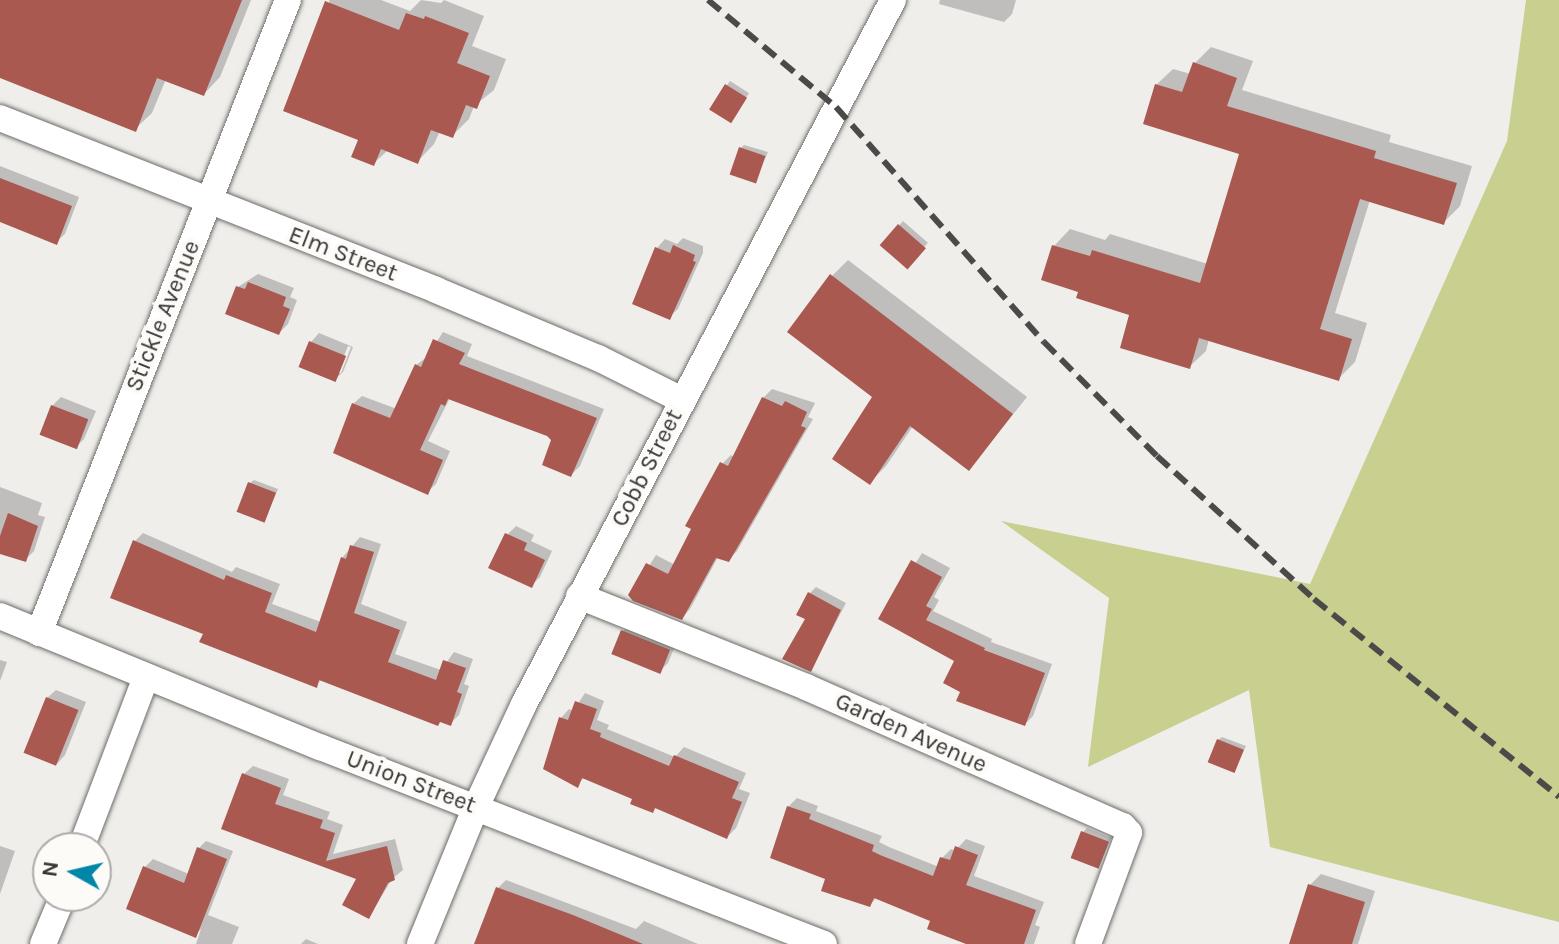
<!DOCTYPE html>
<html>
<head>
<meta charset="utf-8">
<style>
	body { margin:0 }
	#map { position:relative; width:1559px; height:944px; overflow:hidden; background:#f0eeeb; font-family:Karla,sans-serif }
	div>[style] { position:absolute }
	.green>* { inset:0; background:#c9cf8f }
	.shadow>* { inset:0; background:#0003; transform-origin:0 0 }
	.building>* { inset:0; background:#a95950; transform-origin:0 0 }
	.roads { filter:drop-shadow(0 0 2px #6d6c69) drop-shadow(0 0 2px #6d6c69) }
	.minor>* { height:26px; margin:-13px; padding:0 13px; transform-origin:13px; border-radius:13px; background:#fff }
	.rail>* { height:6px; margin-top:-3px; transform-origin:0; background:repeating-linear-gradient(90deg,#4b4a48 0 16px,transparent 0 24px) }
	span { translate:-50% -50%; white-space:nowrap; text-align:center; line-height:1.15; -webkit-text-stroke:8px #fdfbf8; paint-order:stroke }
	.street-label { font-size:24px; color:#363634 }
	.north { position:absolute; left:32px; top:832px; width:80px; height:80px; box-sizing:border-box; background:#fdfbf8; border:2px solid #adacaa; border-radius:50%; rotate:278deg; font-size:22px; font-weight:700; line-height:32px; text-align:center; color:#363634 }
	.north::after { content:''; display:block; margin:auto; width:28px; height:36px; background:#0087a8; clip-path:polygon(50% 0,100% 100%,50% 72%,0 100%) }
</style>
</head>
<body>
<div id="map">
	<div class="green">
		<i style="clip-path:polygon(1526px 0,1559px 0,1559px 922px,1270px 847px,1249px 690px,1088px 767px,1109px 598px,1001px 521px,1310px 584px,1507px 141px)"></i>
	</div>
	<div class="shadow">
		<i style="clip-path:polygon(0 0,251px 0,220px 77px,204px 94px,166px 79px,152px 113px,135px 129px,0 76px)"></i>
		<i style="clip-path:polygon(329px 0,381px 0,410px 11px,421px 0,441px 3px,444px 0,484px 16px,472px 46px,506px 59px,494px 90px,474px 106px,469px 119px,452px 136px,440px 131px,434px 144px,418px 161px,388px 150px,373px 164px,361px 139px)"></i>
		<i style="clip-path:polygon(940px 0,1016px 0,1012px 14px,1004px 22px,939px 4px)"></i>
		<i style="clip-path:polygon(1211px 47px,1253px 61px,1242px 90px,1391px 135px,1389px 142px,1472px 166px,1460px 206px,1444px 222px,1370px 200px,1335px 313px,1367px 323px,1355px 362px,1338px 379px,1209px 339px,1206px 351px,1189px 367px,1132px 314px,1081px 290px,1054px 246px,1070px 229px,1105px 240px,1110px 234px,1208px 264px,1242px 152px,1156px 85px,1173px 69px,1191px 74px,1194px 64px)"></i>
		<i style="clip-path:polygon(730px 81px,749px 93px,735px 117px,711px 109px)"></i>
		<i style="clip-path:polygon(744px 145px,768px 152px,755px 181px,741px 148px)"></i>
		<i style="clip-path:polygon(0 166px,79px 197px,65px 234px,56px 242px,0 220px)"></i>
		<i style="left:903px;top:221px;width:33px;height:32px;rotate:41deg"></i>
		<i style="clip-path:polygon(683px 238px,703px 246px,703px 253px,678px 309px,669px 317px,657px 248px,665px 239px,677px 244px)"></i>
		<i style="clip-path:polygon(848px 260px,1027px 397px,969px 469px,913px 426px,886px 466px,870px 482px,875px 397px,832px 276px)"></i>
		<i style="clip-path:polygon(258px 274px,294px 288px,290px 297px,297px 300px,288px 324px,279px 333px,238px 287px)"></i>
		<i style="clip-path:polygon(443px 332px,472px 344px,467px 356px,604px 409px,580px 466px,571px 475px,548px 434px,450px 398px,428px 441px,450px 451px,436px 484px,427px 492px,353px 404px,362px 396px,397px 409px,416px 365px,427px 357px)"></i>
		<i style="clip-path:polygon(evenodd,319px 333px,353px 347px,343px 372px,334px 380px,311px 342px,319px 333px,348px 346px,351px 347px,341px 373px,337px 373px,348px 346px)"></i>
		<i style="clip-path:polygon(772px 389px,815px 403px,808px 417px,813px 419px,737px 551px,728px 560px,718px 557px,690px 609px,682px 618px,631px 594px,656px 555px,675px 565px,722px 464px,731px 455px,734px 457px,763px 398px)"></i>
		<i style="clip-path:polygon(61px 397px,96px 411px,84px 439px,76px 447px,52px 406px)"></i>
		<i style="clip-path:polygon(254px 480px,278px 489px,265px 520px,250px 483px)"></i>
		<i style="clip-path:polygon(0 487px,42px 503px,38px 515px,45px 517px,34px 551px,25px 560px,0 550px)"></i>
		<i style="clip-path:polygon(516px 526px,534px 535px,531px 541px,552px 551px,540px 577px,531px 586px,507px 535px)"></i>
		<i style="clip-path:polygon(143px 533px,232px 572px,236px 567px,280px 584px,272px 604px,321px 622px,342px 558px,360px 537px,381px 544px,361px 604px,407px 622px,395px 654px,441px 670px,454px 652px,473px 659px,464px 684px,469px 686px,459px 715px,450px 724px,322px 679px,316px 686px,205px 632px,134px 542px)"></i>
		<i style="clip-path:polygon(922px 553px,950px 568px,934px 597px,939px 600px,933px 611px,992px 639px,991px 642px,1052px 664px,1033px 716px,1025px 724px,963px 691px,956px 660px,881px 618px)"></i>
		<i style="clip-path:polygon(816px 587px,846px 603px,811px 670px,807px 618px,810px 593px)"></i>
		<i style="clip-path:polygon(631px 623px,677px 641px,668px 663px,659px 672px,623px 631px)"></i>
		<i style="clip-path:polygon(0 660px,7px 662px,0 681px)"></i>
		<i style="clip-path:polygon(56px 690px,86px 702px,65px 755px,57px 764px,47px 698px)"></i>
		<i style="clip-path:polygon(585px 693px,604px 701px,597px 720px,609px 725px,607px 729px,675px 757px,684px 747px,746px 773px,739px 789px,750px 793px,736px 828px,727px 837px,657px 806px,653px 811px,635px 798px,585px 777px,577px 785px,561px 718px,569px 709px,573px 711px)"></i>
		<i style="clip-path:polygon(1222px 737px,1246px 746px,1235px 770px,1218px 740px)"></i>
		<i style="clip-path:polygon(253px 766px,289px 779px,283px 795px,330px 812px,327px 819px,343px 825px,333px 854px,395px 839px,403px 870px,392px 879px,369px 917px,358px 878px,224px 828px,244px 774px)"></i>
		<i style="clip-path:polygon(797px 798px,818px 806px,816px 811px,882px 836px,879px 842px,889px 847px,939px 867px,942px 858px,951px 849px,955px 851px,966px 839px,985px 846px,974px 876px,1044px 902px,1035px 925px,1040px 927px,1034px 944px,972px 944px,932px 920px,877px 897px,870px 905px,828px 878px,788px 807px)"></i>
		<i style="clip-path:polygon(1087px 828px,1111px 838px,1098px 867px,1083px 832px)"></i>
		<i style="clip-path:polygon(206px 841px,233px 851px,208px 915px,239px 927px,232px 944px,196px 944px,201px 929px,195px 935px,145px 867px,153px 859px,189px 874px,198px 849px)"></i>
		<i style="clip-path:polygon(0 846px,15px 851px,0 894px)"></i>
		<i style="clip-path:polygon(1321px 874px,1375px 891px,1358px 944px,1291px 944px,1310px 885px)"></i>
		<i style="clip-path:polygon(506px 880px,636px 929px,644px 921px,698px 944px,477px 944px,498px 888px)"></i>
		<i style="clip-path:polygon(306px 939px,318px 944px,301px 944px)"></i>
	</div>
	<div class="building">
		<i style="clip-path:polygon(0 0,242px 0,204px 96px,157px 78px,136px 132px,0 78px)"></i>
		<i style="clip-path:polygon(325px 1px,399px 30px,406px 13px,424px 19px,425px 16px,469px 33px,457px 63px,490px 76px,477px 109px,466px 105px,453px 138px,431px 130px,418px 164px,381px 149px,374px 166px,351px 157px,358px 140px,283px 111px)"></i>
		<i style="clip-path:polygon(1193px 62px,1237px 78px,1227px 106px,1376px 151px,1374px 158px,1457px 183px,1444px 225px,1360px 199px,1320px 329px,1352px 339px,1339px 381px,1199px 338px,1190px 369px,1120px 348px,1129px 315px,1076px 298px,1078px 292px,1041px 280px,1052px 245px,1090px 256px,1092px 250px,1200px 283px,1239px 154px,1143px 124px,1155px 84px,1182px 92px)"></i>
		<i style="left:725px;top:84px;width:26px;height:30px;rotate:32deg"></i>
		<i style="left:739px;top:147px;width:28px;height:29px;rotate:19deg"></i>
		<i style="clip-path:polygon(0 178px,72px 206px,57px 245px,0 222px)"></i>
		<i style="left:898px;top:224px;width:37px;height:28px;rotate:41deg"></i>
		<i style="clip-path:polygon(673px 245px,695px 255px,693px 261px,696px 262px,670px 320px,632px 304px,655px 247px,670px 253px)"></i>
		<i style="clip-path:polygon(830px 274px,1013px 414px,969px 471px,910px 426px,870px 485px,832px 459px,872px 397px,787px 332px)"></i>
		<i style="clip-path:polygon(248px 282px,286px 297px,283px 306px,290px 309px,279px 335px,225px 314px,236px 286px,245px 289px)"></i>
		<i style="clip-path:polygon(433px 339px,465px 353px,459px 364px,597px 418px,571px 477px,542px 465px,551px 440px,547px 436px,448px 399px,445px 406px,441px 404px,420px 450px,443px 460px,428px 495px,333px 453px,352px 403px,390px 418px,415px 364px,421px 367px)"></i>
		<i style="left:309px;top:341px;width:40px;height:28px;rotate:22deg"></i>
		<i style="clip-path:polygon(762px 397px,782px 406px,785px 401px,807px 412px,801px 426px,806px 428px,729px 562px,716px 558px,682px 620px,633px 601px,628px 595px,646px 563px,668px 574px,691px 529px,685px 526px,720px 462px,728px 466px)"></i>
		<i style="left:51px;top:405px;width:40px;height:32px;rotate:21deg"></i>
		<i style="left:248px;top:482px;width:30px;height:32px;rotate:21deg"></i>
		<i style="clip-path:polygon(8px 513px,38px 526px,26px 562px,0 554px,0 536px)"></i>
		<i style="clip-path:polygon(505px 533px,527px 543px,524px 550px,545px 560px,532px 588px,488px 568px)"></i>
		<i style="clip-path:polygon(133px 540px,224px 580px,226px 575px,272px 593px,265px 612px,316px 632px,341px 557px,346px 559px,350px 545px,374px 552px,354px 613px,400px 630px,388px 662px,436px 680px,443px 660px,466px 668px,457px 692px,462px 694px,451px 726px,440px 722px,438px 726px,319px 680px,317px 688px,199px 642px,203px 634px,110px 598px)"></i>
		<i style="clip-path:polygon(911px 560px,942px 577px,926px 606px,932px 609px,926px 620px,985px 648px,984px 650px,1045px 673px,1025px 726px,956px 701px,960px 692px,943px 683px,954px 661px,878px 619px)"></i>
		<i style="clip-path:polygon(808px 592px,841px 610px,811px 672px,782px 659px,805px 619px,796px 615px)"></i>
		<i style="left:621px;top:630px;width:53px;height:26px;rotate:22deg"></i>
		<i style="left:46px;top:697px;width:35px;height:60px;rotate:22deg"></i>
		<i style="clip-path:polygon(575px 701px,597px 709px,590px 729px,601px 733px,600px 737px,669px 766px,674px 755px,739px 782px,732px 798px,742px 802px,727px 839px,655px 808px,653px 813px,630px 804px,632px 799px,582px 778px,578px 788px,543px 769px,559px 717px,568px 720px)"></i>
		<i style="left:1217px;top:739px;width:29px;height:25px;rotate:22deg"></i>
		<i style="clip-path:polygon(242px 773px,281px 788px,275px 804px,323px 820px,320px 828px,335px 833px,326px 861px,387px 846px,395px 880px,388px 883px,369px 919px,342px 905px,356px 879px,221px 829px)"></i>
		<i style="clip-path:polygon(787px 806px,811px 814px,809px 819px,874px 845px,872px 851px,880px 855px,933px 876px,940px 857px,950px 860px,955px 846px,978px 855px,966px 885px,1036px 910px,1024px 944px,966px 944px,927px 929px,930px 921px,874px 898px,870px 907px,821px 891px,825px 879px,770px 858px)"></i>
		<i style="left:1081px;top:831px;width:30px;height:29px;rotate:21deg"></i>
		<i style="clip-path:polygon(197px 847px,227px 859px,196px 938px,126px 909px,143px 866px,184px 883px)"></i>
		<i style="clip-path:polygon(1308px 884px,1365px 902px,1352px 944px,1289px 944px)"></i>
		<i style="clip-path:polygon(496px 887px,573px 915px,643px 944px,474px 944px)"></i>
	</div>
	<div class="roads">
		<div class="minor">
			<i style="left:0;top:118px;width:469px;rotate:21.5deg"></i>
			<i style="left:436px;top:290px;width:176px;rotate:22.8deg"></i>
			<i style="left:598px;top:358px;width:94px;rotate:26.6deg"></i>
			<i style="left:579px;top:596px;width:245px;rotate:21.8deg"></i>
			<i style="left:806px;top:687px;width:346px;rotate:23.7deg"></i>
			<i style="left:1123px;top:826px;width:9px;rotate:49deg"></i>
			<i style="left:1129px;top:833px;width:118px;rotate:110.3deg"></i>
			<i style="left:0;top:616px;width:346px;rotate:22.3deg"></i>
			<i style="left:320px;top:747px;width:541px;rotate:21.35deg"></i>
			<i style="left:39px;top:633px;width:680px;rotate:-68.53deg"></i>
			<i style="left:81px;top:848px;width:183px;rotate:-69.2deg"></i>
			<i style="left:43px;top:944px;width:52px;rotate:-67.4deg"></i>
			<i style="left:420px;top:944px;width:148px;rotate:-67.8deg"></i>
			<i style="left:476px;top:807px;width:111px;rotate:-65deg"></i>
			<i style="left:523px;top:706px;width:797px;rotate:-62.34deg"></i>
		</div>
	</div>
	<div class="rail">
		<i style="left:708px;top:0;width:167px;rotate:39.9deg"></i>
		<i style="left:836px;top:107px;width:314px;rotate:48.5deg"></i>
		<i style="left:1044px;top:342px;width:161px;rotate:45.3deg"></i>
		<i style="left:1157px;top:456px;width:212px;rotate:42.3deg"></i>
		<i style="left:1314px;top:599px;width:315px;rotate:38.9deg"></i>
	</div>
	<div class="street-label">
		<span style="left:343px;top:254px;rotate:21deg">Elm Street</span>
		<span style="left:163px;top:316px;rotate:-68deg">Stickle Avenue</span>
		<span style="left:647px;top:468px;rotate:-63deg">Cobb Street</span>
		<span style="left:911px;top:733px;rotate:24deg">Garden Avenue</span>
		<span style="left:411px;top:782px;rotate:21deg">Union Street</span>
	</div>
	<div class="north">N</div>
</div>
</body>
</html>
